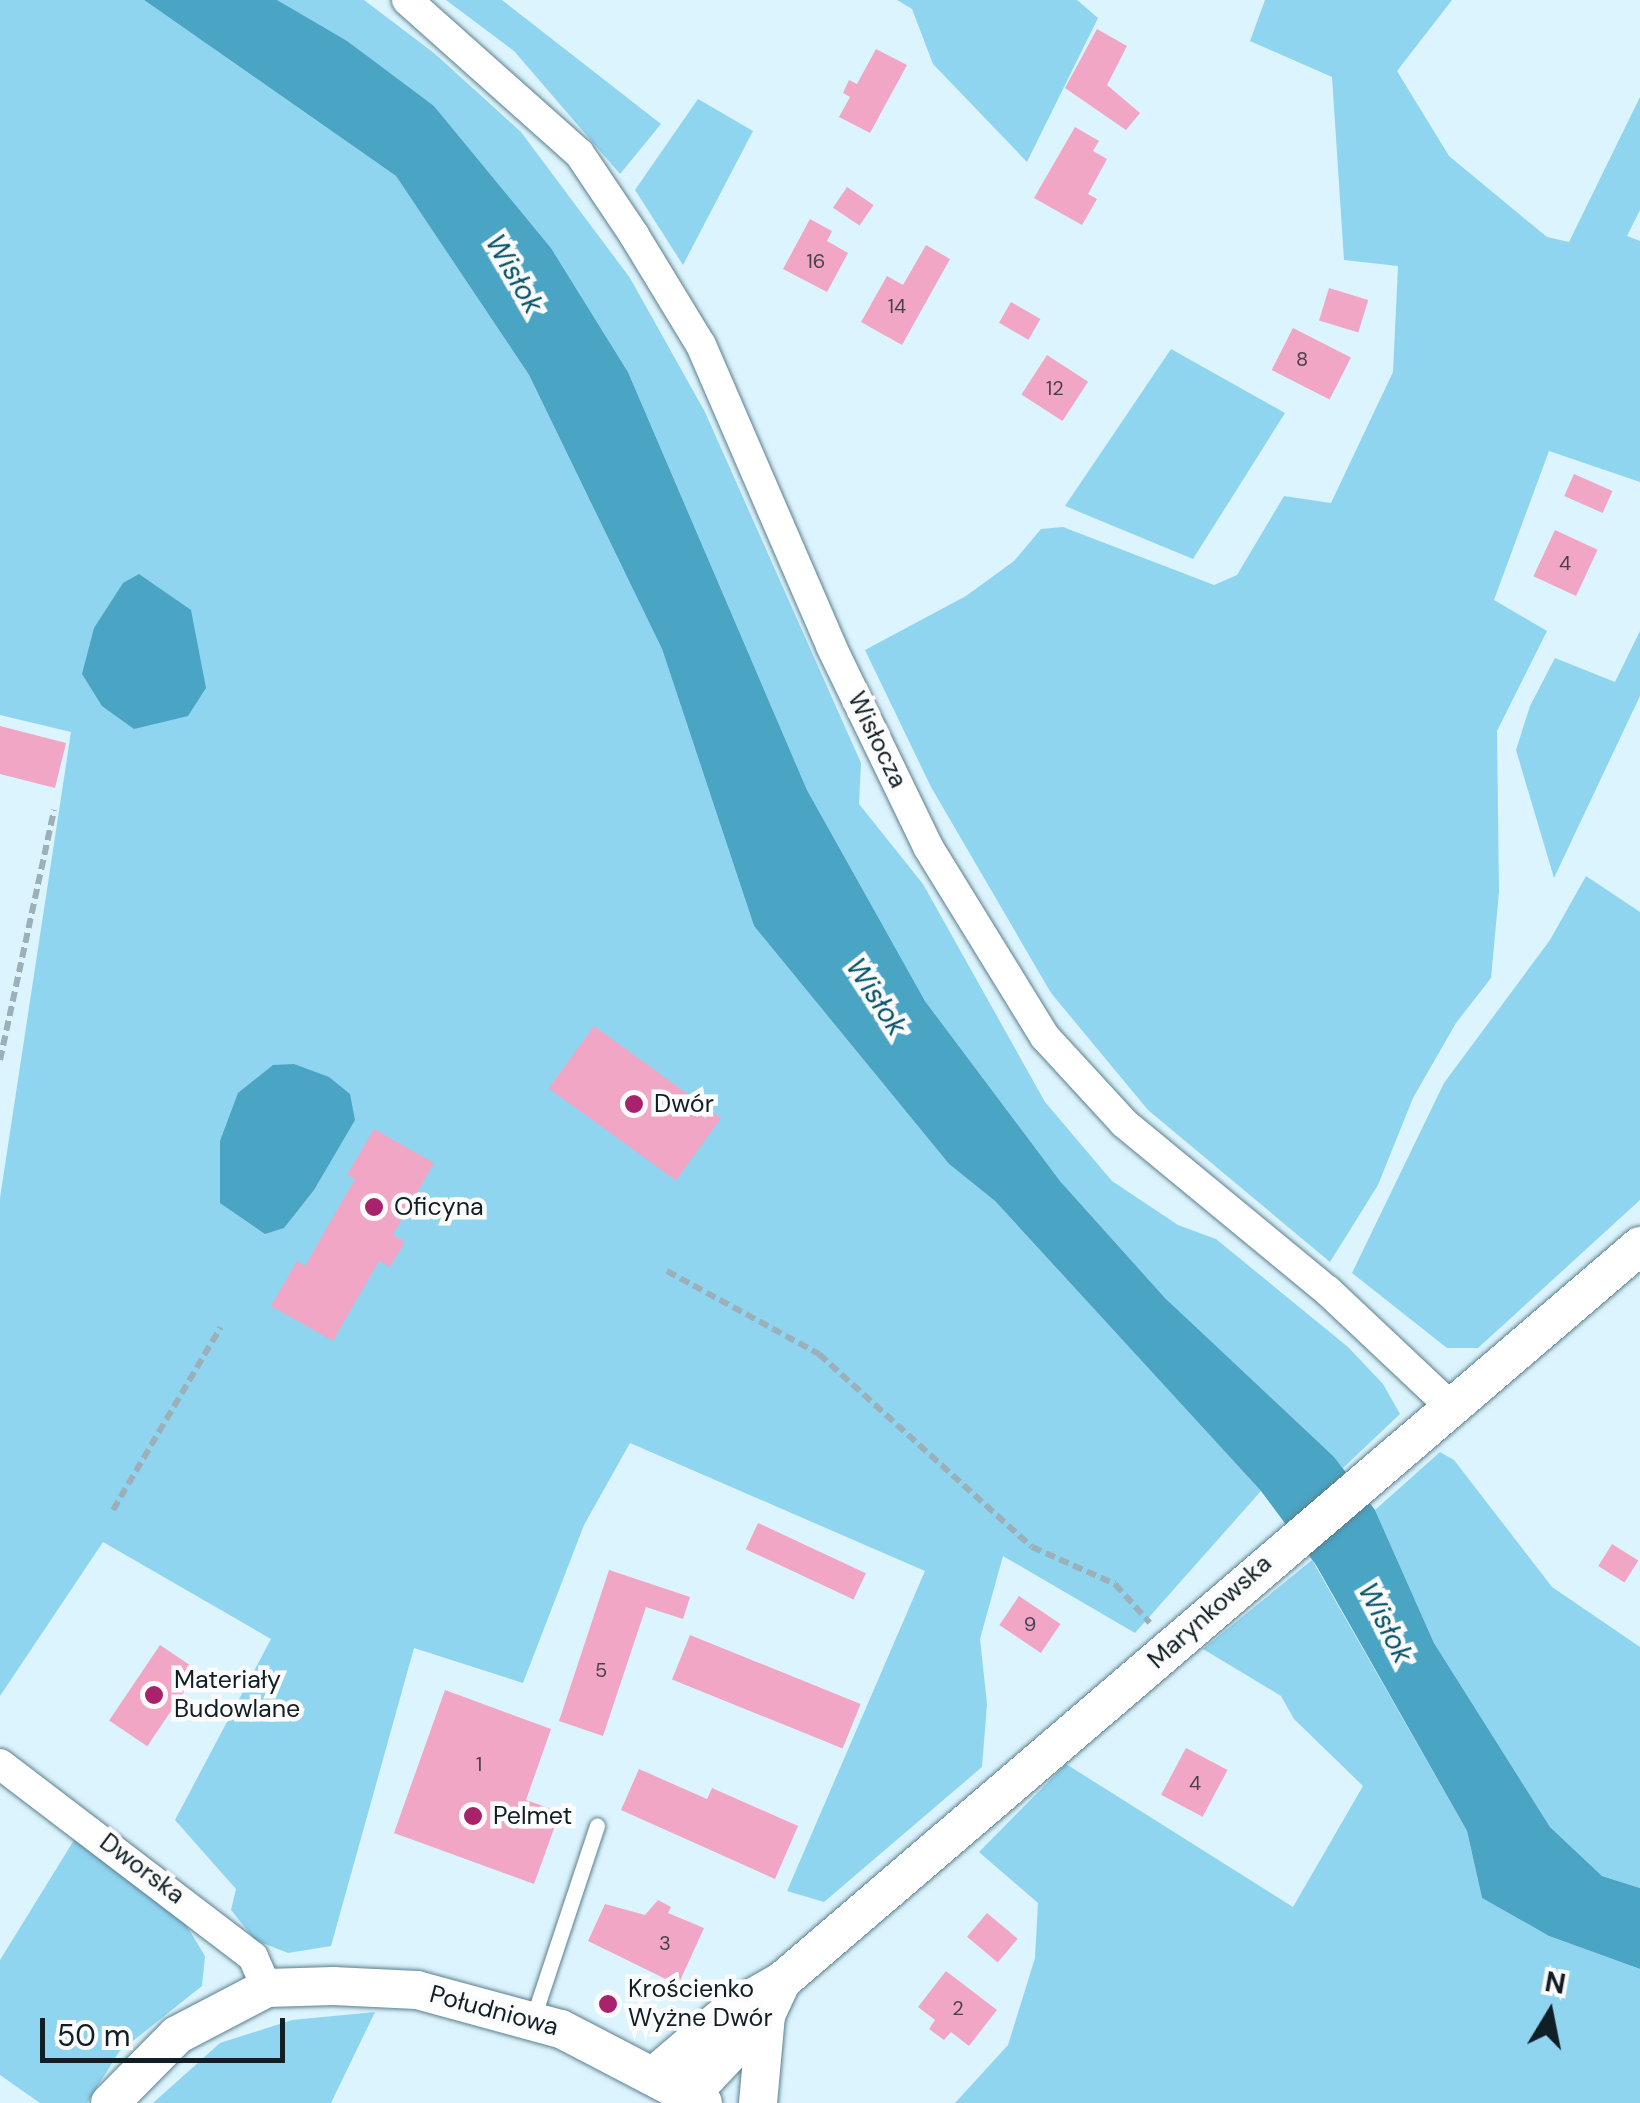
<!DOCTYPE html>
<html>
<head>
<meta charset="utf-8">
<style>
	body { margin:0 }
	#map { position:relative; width:1640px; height:2103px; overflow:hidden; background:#dcf4fd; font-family:"DM Sans",sans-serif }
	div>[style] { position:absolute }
	.green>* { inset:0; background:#90d5ef }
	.water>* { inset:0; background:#4aa4c3 }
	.building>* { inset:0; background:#f1a6c6; transform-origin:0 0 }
	.path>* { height:6px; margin-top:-3px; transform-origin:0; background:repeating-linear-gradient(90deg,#9bb0b8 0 10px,transparent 0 15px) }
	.roads { filter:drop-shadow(0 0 2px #5a7f8d) drop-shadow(0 0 2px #5a7f8d) }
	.service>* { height:15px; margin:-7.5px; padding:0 7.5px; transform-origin:7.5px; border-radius:7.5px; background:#fff }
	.minor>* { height:30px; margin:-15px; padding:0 15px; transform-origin:15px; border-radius:15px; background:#fff }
	.tertiary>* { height:38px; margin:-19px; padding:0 19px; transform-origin:19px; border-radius:19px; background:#fff }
	.dots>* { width:28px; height:28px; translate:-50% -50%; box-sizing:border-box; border:5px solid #fcfcfc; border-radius:50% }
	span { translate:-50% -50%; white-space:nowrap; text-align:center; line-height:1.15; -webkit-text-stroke:9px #fcfcfc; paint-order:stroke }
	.number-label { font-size:20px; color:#48414d }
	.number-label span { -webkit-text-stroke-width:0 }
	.street-label { font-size:25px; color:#101f25 }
	.poi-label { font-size:25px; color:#101f25 }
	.left { translate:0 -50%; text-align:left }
	.water-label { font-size:28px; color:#035369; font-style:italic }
	.north { position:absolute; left:1500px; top:1963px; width:100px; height:100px; -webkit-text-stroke:8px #fcfcfc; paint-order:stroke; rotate:10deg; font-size:28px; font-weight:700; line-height:40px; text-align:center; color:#101f25 }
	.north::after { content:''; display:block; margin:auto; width:35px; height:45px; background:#101f25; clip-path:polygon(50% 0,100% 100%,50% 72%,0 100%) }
	.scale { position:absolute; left:40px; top:2018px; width:245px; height:45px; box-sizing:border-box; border:5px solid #101f25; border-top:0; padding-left:12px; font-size:30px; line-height:35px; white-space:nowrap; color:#101f25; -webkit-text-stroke:8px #fcfcfc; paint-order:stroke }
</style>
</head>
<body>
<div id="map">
	<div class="green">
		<i style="clip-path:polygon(0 0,144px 0,396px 176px,529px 375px,662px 649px,754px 926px,949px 1164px,995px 1201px,1261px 1491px,1135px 1633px,1003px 1556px,980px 1639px,987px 1704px,982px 1767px,824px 1902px,787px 1891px,925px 1571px,630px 1443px,584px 1525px,523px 1683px,414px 1648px,331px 1946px,288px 1953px,255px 1940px,231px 1910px,236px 1889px,175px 1820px,271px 1639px,103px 1542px,0 1696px,0 1198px,71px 732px,0 715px)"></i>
		<i style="clip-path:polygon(277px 0,364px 0,434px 53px,521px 132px,630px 278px,705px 412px,861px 763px,859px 804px,923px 884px,1045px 1102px,1112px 1181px,1178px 1225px,1216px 1239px,1348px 1347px,1383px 1384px,1400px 1414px,1343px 1468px,1165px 1298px,1060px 1181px,925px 1001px,807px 790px,628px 372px,551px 248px,434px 106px)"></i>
		<i style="clip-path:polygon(446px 0,502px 0,661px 124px,620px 174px,514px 51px)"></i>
		<i style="clip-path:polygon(897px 0,1077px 0,1098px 18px,1027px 162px,933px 64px,912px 9px)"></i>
		<i style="clip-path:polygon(1265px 0,1452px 0,1397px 71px,1449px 156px,1547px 237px,1569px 242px,1640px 97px,1640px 210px,1627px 236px,1640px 241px,1640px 482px,1549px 451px,1494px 600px,1547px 631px,1497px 731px,1499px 892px,1491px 978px,1456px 1023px,1413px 1098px,1378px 1185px,1330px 1262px,1148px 1110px,1051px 993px,931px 787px,865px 650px,966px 596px,1014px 561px,1041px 529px,1063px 527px,1214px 585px,1237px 575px,1284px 496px,1331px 503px,1393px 372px,1398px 266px,1344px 260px,1332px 77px,1250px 41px)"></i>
		<i style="clip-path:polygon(698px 99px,753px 131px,683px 265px,635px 190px)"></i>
		<i style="clip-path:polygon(1171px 349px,1285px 413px,1193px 559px,1065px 506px)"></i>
		<i style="clip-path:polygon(1640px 631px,1640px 696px,1554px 878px,1516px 750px,1530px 706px,1555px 658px,1615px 682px)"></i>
		<i style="clip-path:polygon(1586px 876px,1640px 912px,1640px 1200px,1478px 1348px,1447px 1348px,1352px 1273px,1444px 1083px,1550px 940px)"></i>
		<i style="clip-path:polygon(1440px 1452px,1454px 1460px,1552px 1587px,1640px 1647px,1640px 1888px,1602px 1876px,1550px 1827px,1434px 1643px,1375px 1510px)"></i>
		<i style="clip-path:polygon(1312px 1560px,1467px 1831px,1482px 1898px,1549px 1936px,1640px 1969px,1640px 2103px,955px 2103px,1008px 2045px,1035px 1958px,1038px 1903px,979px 1852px,1066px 1764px,1293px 1907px,1363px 1786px,1294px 1719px,1281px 1696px,1203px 1649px)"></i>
		<i style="clip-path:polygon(76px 1837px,183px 1920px,205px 1956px,202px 1986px,119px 2052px,87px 2103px,40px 2103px,0 2075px,0 1960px)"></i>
		<i style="clip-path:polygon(375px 2012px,331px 2103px,153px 2103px,220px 2043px,292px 2020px)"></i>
	</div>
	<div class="water">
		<i style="clip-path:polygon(144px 0,277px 0,347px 41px,434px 106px,551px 248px,628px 372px,807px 790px,925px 1001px,1060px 1181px,1165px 1298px,1334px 1457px,1375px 1510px,1434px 1643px,1550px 1827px,1602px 1876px,1640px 1888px,1640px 1969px,1549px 1936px,1482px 1898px,1467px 1831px,1316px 1565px,1261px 1491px,995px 1201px,949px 1164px,754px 926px,662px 649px,529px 375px,396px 176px)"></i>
		<i style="clip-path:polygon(139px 574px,191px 610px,206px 688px,188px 716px,134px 729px,102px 706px,82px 674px,94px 628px,123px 583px)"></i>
		<i style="clip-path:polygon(294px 1064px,329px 1077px,350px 1094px,355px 1120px,314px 1190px,284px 1228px,265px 1234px,220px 1203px,220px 1141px,238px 1093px,273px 1065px)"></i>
	</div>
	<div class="building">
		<i style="clip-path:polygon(1097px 29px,1127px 46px,1107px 85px,1140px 113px,1126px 130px,1065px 88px)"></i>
		<i style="clip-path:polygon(876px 49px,907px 65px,870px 133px,839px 117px,850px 97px,843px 93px,849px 80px,857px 84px)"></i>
		<i style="clip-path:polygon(1075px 127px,1099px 141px,1093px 151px,1107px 159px,1088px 194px,1097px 199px,1082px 225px,1034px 198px)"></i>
		<i style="left:847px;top:187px;width:32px;height:25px;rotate:34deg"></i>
		<i style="clip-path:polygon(810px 219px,832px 231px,827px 241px,848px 253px,827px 292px,783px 269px)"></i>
		<i style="clip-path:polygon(926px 245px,950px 259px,902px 345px,861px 322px,887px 276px,903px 285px)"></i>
		<i style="left:1329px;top:288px;width:41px;height:34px;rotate:17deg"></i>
		<i style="left:1011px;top:302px;width:34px;height:24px;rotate:30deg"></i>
		<i style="left:1293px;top:328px;width:65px;height:47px;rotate:27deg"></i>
		<i style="left:1047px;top:355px;width:49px;height:47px;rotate:33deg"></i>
		<i style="left:1574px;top:474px;width:42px;height:24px;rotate:24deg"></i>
		<i style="left:1555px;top:530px;width:47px;height:51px;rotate:25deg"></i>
		<i style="clip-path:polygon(0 726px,66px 743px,55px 788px,0 774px)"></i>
		<i style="left:594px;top:1026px;width:157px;height:77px;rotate:36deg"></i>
		<i style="clip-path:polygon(374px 1129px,434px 1163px,393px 1235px,405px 1242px,390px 1267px,379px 1261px,333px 1341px,271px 1306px,297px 1261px,305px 1266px,355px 1179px,347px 1175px)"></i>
		<i style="left:758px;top:1523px;width:119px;height:29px;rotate:25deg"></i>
		<i style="left:1612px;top:1544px;width:31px;height:26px;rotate:32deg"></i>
		<i style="clip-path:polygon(609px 1570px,690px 1597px,683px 1619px,646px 1607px,603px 1736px,559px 1721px)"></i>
		<i style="left:1019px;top:1596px;width:50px;height:35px;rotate:34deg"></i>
		<i style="left:690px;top:1635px;width:184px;height:48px;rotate:22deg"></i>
		<i style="left:160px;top:1645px;width:46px;height:91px;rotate:34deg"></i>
		<i style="clip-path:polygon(445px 1690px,551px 1729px,526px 1800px,560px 1812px,534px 1884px,394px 1833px)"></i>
		<i style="left:1186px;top:1748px;width:47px;height:53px;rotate:28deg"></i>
		<i style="clip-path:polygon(639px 1769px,707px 1799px,712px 1788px,798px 1826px,775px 1879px,621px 1810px)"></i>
		<i style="clip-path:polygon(658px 1900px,671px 1907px,668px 1913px,704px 1928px,678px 1985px,588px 1941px,605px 1904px,645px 1915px)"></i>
		<i style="left:987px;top:1913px;width:40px;height:31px;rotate:40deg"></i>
		<i style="clip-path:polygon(946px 1971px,997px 2010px,969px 2046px,951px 2032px,944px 2040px,929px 2029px,935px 2020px,918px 2007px)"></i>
	</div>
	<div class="path">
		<i style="left:0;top:1060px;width:256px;rotate:-77.8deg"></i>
		<i style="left:667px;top:1271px;width:173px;rotate:28.6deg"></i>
		<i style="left:819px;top:1354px;width:287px;rotate:42.2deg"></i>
		<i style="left:1032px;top:1547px;width:91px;rotate:24deg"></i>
		<i style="left:1115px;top:1584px;width:52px;rotate:48.1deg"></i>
		<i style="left:113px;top:1510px;width:212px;rotate:-59.5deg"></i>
	</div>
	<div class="roads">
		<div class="service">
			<i style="left:532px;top:2021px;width:206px;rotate:-71.6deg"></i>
		</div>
		<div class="minor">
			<i style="left:407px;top:0;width:230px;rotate:41.7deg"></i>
			<i style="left:579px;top:153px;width:99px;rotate:56.1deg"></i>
			<i style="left:634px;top:235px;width:129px;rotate:58.7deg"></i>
			<i style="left:701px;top:345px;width:328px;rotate:66.6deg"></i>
			<i style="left:831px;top:646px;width:223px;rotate:64.2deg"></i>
			<i style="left:928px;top:847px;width:223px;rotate:58.4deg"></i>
			<i style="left:1045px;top:1037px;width:117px;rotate:47.4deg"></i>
			<i style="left:1124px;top:1123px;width:264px;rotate:39.5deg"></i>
			<i style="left:1328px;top:1291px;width:168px;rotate:43.3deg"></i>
			<i style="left:0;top:1764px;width:318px;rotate:37.3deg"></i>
			<i style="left:253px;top:1957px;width:34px;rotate:66deg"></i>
		</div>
		<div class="tertiary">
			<i style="left:656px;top:2074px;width:99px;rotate:-40.5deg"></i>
			<i style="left:731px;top:2010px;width:59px;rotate:-29.6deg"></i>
			<i style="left:782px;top:1981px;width:1130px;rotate:-40.58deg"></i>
			<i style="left:676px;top:2086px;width:32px;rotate:-16deg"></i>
			<i style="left:707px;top:2077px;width:86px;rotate:-46.4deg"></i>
			<i style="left:110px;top:2103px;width:95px;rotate:-45.4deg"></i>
			<i style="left:177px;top:2035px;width:102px;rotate:-27.6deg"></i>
			<i style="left:267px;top:1988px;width:66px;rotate:-1.7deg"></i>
			<i style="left:333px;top:1986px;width:84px;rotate:2.7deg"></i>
			<i style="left:417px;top:1990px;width:149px;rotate:15.2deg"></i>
			<i style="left:561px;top:2029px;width:160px;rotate:27.5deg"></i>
			<i style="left:758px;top:2103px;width:88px;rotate:-84.8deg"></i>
			<i style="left:766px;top:2015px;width:38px;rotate:-65deg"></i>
		</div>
	</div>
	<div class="dots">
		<i style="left:634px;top:1104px;background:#a8236c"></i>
		<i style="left:374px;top:1207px;background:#a8236c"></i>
		<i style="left:154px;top:1695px;background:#a8236c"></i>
		<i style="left:473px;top:1816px;background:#a8236c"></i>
		<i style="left:608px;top:2004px;background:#a8236c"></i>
	</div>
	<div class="number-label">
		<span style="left:816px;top:261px">16</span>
		<span style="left:897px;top:306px">14</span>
		<span style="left:1302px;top:359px">8</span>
		<span style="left:1055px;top:388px">12</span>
		<span style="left:1565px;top:563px">4</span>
		<span style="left:1030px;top:1624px">9</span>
		<span style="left:601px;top:1670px">5</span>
		<span style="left:479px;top:1764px">1</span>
		<span style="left:1195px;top:1783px">4</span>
		<span style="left:665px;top:1943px">3</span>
		<span style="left:958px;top:2008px">2</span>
	</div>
	<div class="street-label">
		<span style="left:877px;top:740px;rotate:64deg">Wisłocza</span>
		<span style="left:1210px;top:1612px;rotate:-42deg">Marynkowska</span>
		<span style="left:142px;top:1869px;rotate:37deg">Dworska</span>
		<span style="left:494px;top:2011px;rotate:15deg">Południowa</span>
	</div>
	<div class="poi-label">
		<span class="left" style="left:654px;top:1104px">Dwór</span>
		<span class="left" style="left:394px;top:1207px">Oficyna</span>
		<span class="left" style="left:174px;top:1695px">Materiały<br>Budowlane</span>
		<span class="left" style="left:493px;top:1816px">Pelmet</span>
		<span class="left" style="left:628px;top:2004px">Krościenko<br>Wyżne Dwór</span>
	</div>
	<div class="water-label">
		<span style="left:514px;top:274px;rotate:60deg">Wisłok</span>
		<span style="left:876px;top:997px;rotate:57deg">Wisłok</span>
		<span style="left:1385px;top:1623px;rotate:63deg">Wisłok</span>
	</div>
	<div class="north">N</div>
	<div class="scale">50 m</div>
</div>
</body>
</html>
